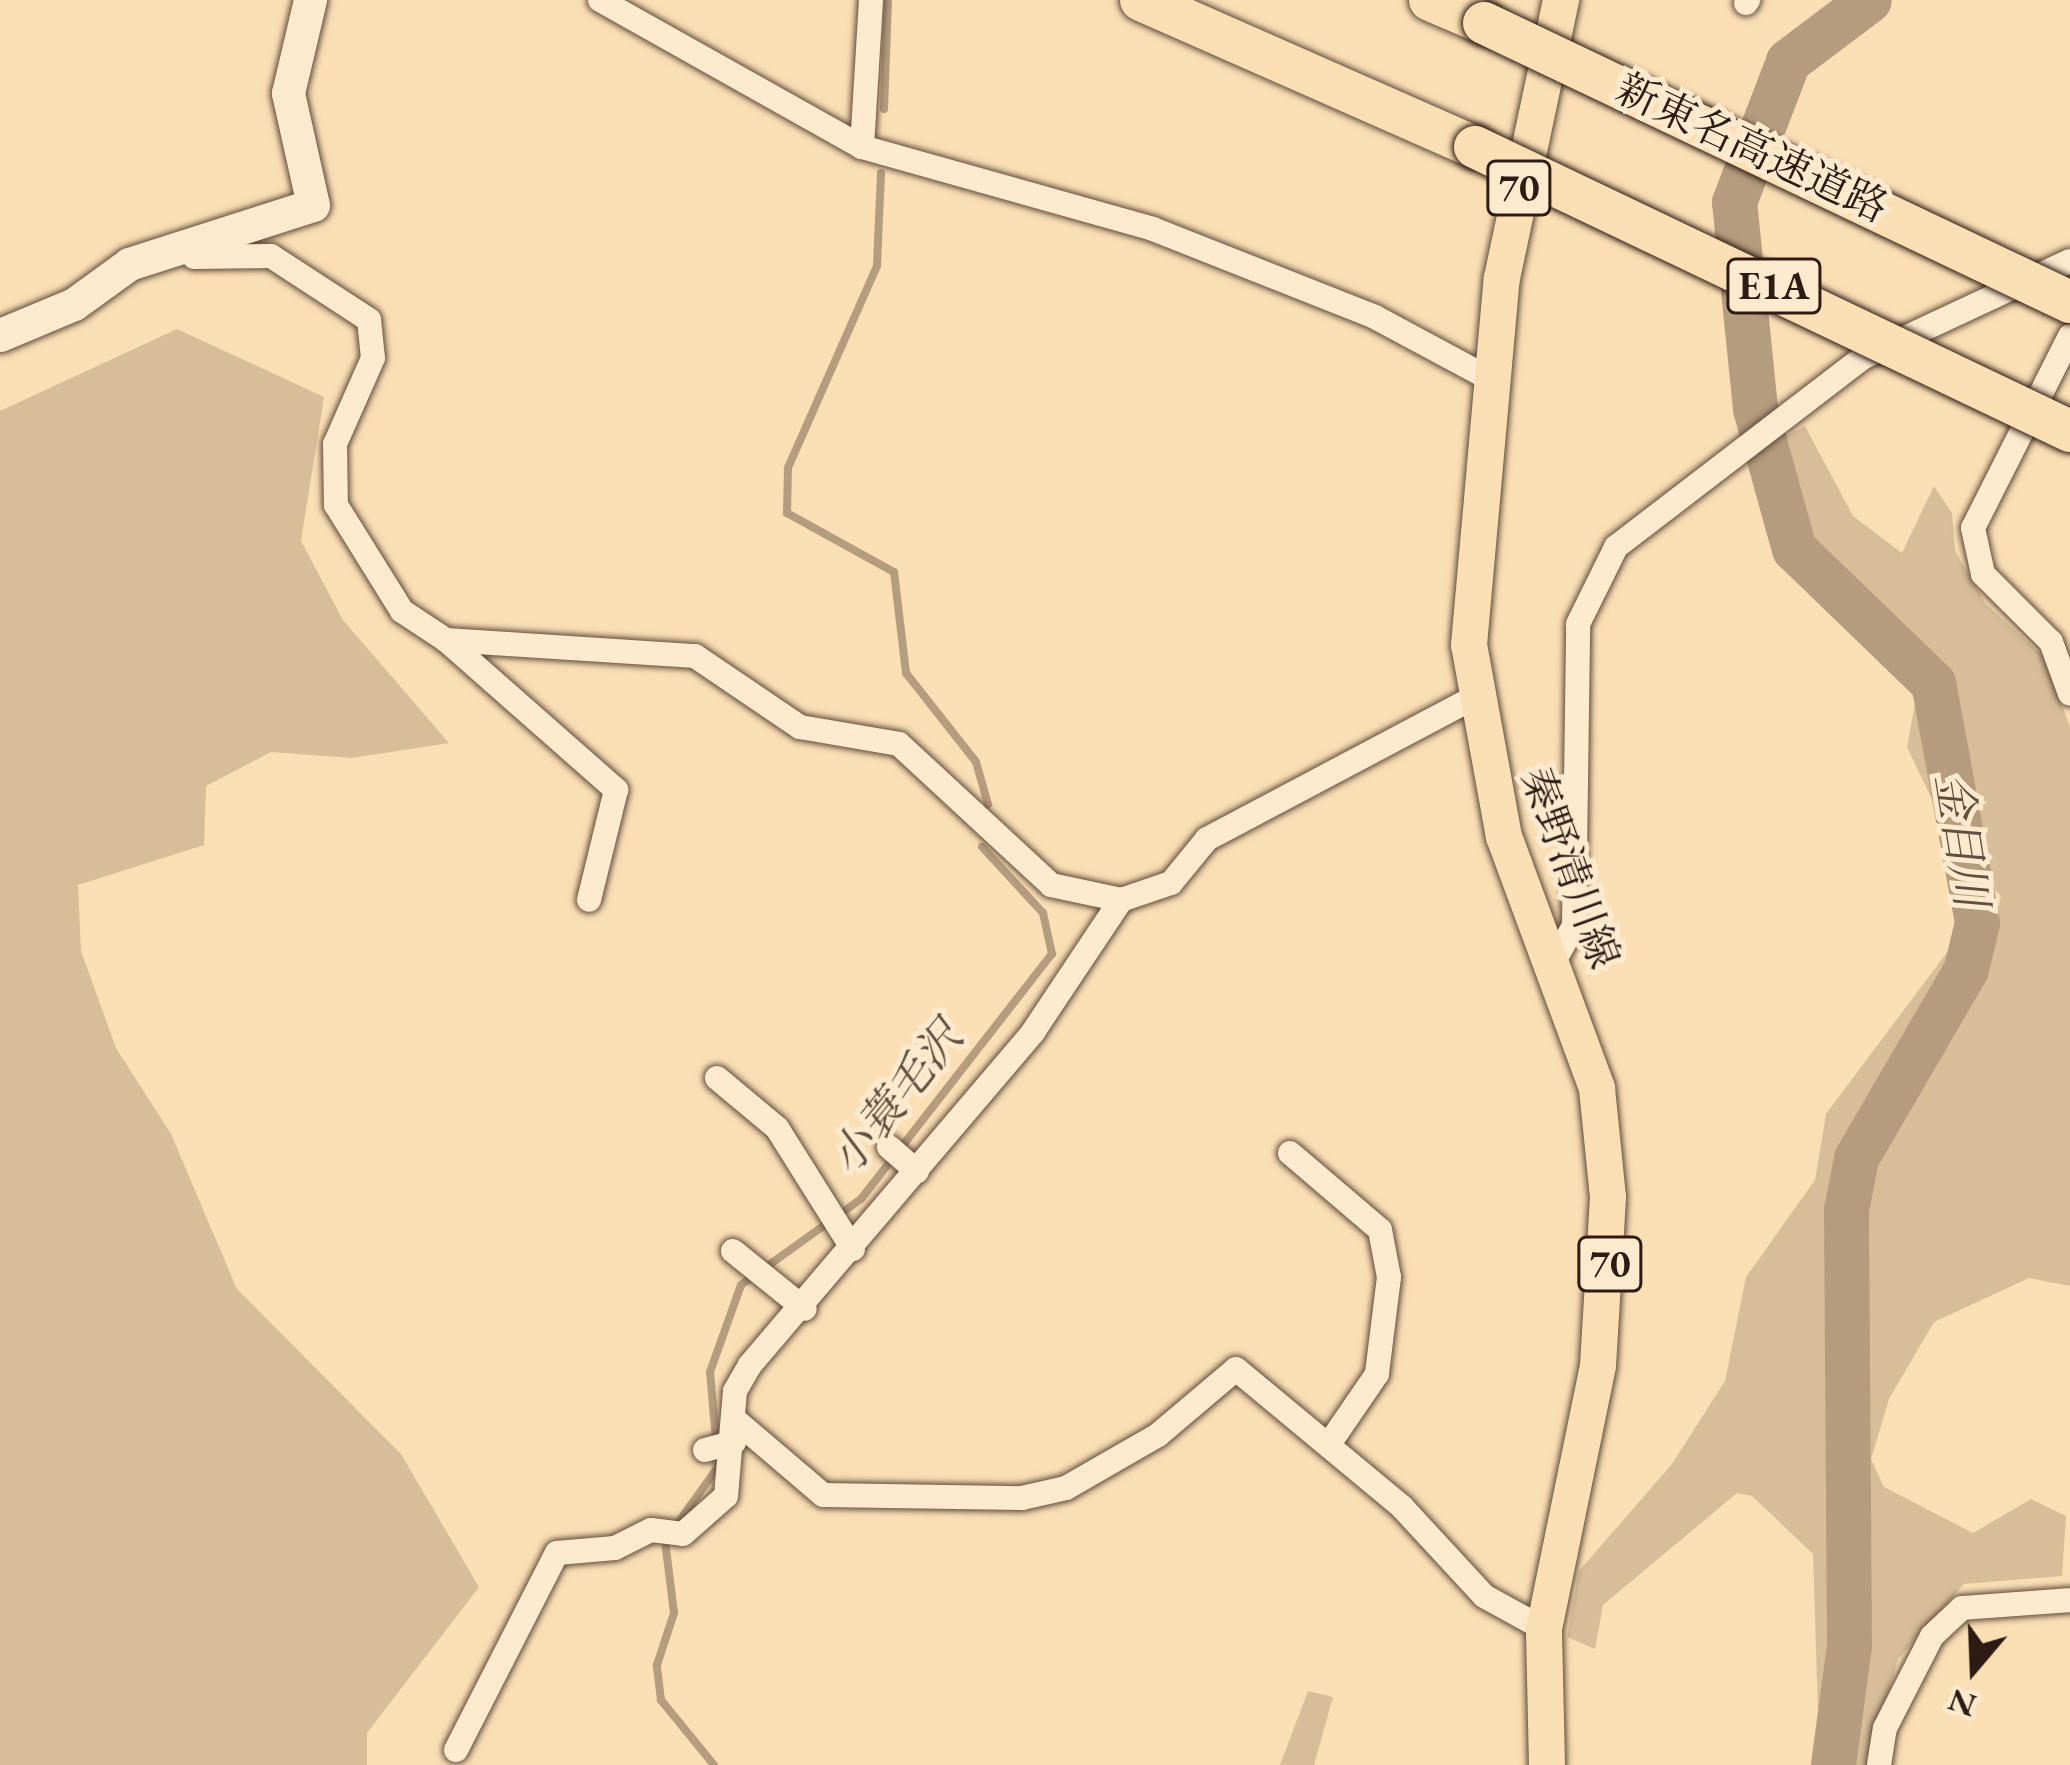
<!DOCTYPE html>
<html>
<head>
<meta charset="utf-8">
<style>
	body { margin:0 }
	#map { position:relative; width:2070px; height:1765px; overflow:hidden; background:#fadfb5; font-family:"EB Garamond","Noto Serif JP",serif }
	div>[style] { position:absolute }
	.green>* { inset:0; background:#d7be99 }
	.stream>* { height:8px; margin:-4px; padding:0 4px; transform-origin:4px; border-radius:4px; background:#b59c7e }
	.river>* { height:45px; margin:-22.5px; padding:0 22.5px; transform-origin:22.5px; border-radius:22.5px; background:#b59c7e }
	.roads { filter:drop-shadow(0 0 3px #614c3c) drop-shadow(0 0 3px #614c3c) }
	.minor>* { height:24px; margin:-12px; padding:0 12px; transform-origin:12px; border-radius:12px; background:#fceacf }
	.secondary>* { height:33px; margin:-16.5px; padding:0 16.5px; transform-origin:16.5px; border-radius:16.5px; background:#fceacf }
	.primary>* { height:36px; margin:-18px; padding:0 18px; transform-origin:18px; border-radius:18px; background:#fadfb5 }
	.motorway>* { height:42px; margin:-21px; padding:0 21px; transform-origin:21px; border-radius:21px; background:#fadfb5 }
	.bridges { filter:drop-shadow(0 0 3px #2e1b13) drop-shadow(0 0 3px #2e1b13) }
	.motorway-bridge>* { height:42px; margin:-21px; padding:0 21px; transform-origin:21px; border-radius:21px; background:#fadfb5 }
	span { translate:-50% -50%; white-space:nowrap; text-align:center; line-height:1.15; -webkit-text-stroke:10px #fceacf; paint-order:stroke }
	.shield-label span { padding:3px 9px; background:#fceacf; border:3px solid; border-radius:9px; -webkit-text-stroke-width:0 }
	.shield-label { font-size:39px; color:#2e1b13; font-weight:700 }
	.street-label { font-size:42px; color:#2e1b13 }
	.water-label { font-size:45px; color:#644f3e; font-style:italic }
	.north { position:absolute; left:1914px; top:1609px; width:120px; height:120px; -webkit-text-stroke:9px #fceacf; paint-order:stroke; rotate:199deg; font-size:33px; font-weight:700; line-height:48px; text-align:center; color:#2e1b13 }
	.north::after { content:''; display:block; margin:auto; width:42px; height:54px; background:#2e1b13; clip-path:polygon(50% 0,100% 100%,50% 72%,0 100%) }
</style>
</head>
<body>
<div id="map">
	<div class="green">
		<i style="clip-path:polygon(177px 329px,324px 397px,301px 541px,343px 620px,449px 743px,352px 758px,271px 752px,206px 786px,204px 845px,78px 885px,81px 951px,116px 1048px,171px 1134px,237px 1289px,401px 1454px,479px 1587px,367px 1733px,367px 1765px,0 1765px,0 411px)"></i>
		<i style="clip-path:polygon(1805px 426px,1853px 516px,1902px 553px,1934px 486px,1952px 513px,1955px 551px,1986px 604px,2044px 657px,2070px 727px,2070px 1286px,2029px 1278px,1934px 1322px,1889px 1399px,1871px 1459px,1884px 1487px,1973px 1533px,2031px 1499px,2066px 1516px,2062px 1576px,1964px 1584px,1898px 1659px,1869px 1765px,1831px 1765px,1819px 1746px,1813px 1554px,1752px 1496px,1737px 1493px,1603px 1605px,1595px 1649px,1567px 1637px,1579px 1571px,1672px 1464px,1725px 1381px,1746px 1277px,1815px 1180px,1826px 1114px,1948px 951px,1994px 923px,2001px 896px,1959px 856px,1907px 747px,1919px 682px,1818px 589px,1771px 444px)"></i>
		<i style="clip-path:polygon(1308px 1691px,1333px 1697px,1314px 1765px,1280px 1765px)"></i>
	</div>
	<div class="stream">
		<i style="left:884px;top:109px;width:109px;rotate:-87.9deg"></i>
		<i style="left:881px;top:173px;width:93px;rotate:92.5deg"></i>
		<i style="left:877px;top:266px;width:221px;rotate:113.8deg"></i>
		<i style="left:788px;top:468px;width:45px;rotate:91.3deg"></i>
		<i style="left:787px;top:513px;width:122px;rotate:28.9deg"></i>
		<i style="left:894px;top:572px;width:102px;rotate:83.2deg"></i>
		<i style="left:906px;top:673px;width:113px;rotate:51.8deg"></i>
		<i style="left:976px;top:762px;width:44px;rotate:74.1deg"></i>
		<i style="left:716px;top:1440px;width:68px;rotate:-95deg"></i>
		<i style="left:710px;top:1372px;width:92px;rotate:-70.4deg"></i>
		<i style="left:741px;top:1285px;width:148px;rotate:-35.6deg"></i>
		<i style="left:861px;top:1199px;width:311px;rotate:-52.1deg"></i>
		<i style="left:1052px;top:954px;width:42px;rotate:-102.4deg"></i>
		<i style="left:1043px;top:913px;width:90px;rotate:-132.7deg"></i>
		<i style="left:714px;top:1765px;width:84px;rotate:-129.2deg"></i>
		<i style="left:661px;top:1700px;width:35px;rotate:-97deg"></i>
		<i style="left:657px;top:1665px;width:55px;rotate:-71.9deg"></i>
		<i style="left:674px;top:1613px;width:73px;rotate:-97.1deg"></i>
		<i style="left:665px;top:1541px;width:91px;rotate:-54.4deg"></i>
	</div>
	<div class="river">
		<i style="left:1833px;top:1765px;width:121px;rotate:-82.4deg"></i>
		<i style="left:1849px;top:1645px;width:435px;rotate:-90.4deg"></i>
		<i style="left:1846px;top:1210px;width:53px;rotate:-79.1deg"></i>
		<i style="left:1856px;top:1158px;width:219px;rotate:-59.8deg"></i>
		<i style="left:1966px;top:969px;width:48px;rotate:-76.8deg"></i>
		<i style="left:1977px;top:922px;width:243px;rotate:-100.4deg"></i>
		<i style="left:1933px;top:683px;width:193px;rotate:-136deg"></i>
		<i style="left:1794px;top:549px;width:146px;rotate:-105.5deg"></i>
		<i style="left:1755px;top:408px;width:207px;rotate:-95.8deg"></i>
		<i style="left:1734px;top:202px;width:151px;rotate:-69deg"></i>
		<i style="left:1788px;top:61px;width:101px;rotate:-37deg"></i>
	</div>
	<div class="roads">
		<div class="minor">
			<i style="left:600px;top:0;width:300px;rotate:29.3deg"></i>
			<i style="left:862px;top:147px;width:302px;rotate:15.7deg"></i>
			<i style="left:1153px;top:229px;width:239px;rotate:21.6deg"></i>
			<i style="left:1375px;top:317px;width:131px;rotate:28.3deg"></i>
			<i style="left:1746px;top:3px;width:4px;rotate:-56deg"></i>
			<i style="left:862px;top:147px;width:147px;rotate:-86.5deg"></i>
			<i style="left:194px;top:257px;width:77px;rotate:-0.7deg"></i>
			<i style="left:271px;top:256px;width:117px;rotate:33.1deg"></i>
			<i style="left:369px;top:320px;width:38px;rotate:84deg"></i>
			<i style="left:373px;top:358px;width:94px;rotate:113.8deg"></i>
			<i style="left:335px;top:444px;width:61px;rotate:89.1deg"></i>
			<i style="left:336px;top:505px;width:125px;rotate:58.1deg"></i>
			<i style="left:402px;top:611px;width:53px;rotate:33.4deg"></i>
			<i style="left:446px;top:640px;width:250px;rotate:3.7deg"></i>
			<i style="left:695px;top:656px;width:127px;rotate:34.1deg"></i>
			<i style="left:800px;top:727px;width:100px;rotate:9.7deg"></i>
			<i style="left:899px;top:744px;width:207px;rotate:42.8deg"></i>
			<i style="left:1051px;top:885px;width:72px;rotate:12.1deg"></i>
			<i style="left:1121px;top:900px;width:53px;rotate:-18.8deg"></i>
			<i style="left:1171px;top:883px;width:57px;rotate:-50.7deg"></i>
			<i style="left:1207px;top:839px;width:299px;rotate:-27.9deg"></i>
			<i style="left:2070px;top:336px;width:215px;rotate:116.8deg"></i>
			<i style="left:1973px;top:528px;width:47px;rotate:77.7deg"></i>
			<i style="left:1983px;top:574px;width:96px;rotate:45deg"></i>
			<i style="left:2051px;top:642px;width:55px;rotate:69.9deg"></i>
			<i style="left:446px;top:640px;width:227px;rotate:41.4deg"></i>
			<i style="left:616px;top:790px;width:113px;rotate:103.8deg"></i>
			<i style="left:1556px;top:958px;width:38px;rotate:-61deg"></i>
			<i style="left:1574px;top:925px;width:301px;rotate:-89.2deg"></i>
			<i style="left:1578px;top:624px;width:86px;rotate:-63.7deg"></i>
			<i style="left:1616px;top:547px;width:312px;rotate:-37.5deg"></i>
			<i style="left:1864px;top:357px;width:227px;rotate:-25deg"></i>
			<i style="left:717px;top:1078px;width:78px;rotate:39.8deg"></i>
			<i style="left:777px;top:1128px;width:143px;rotate:57.9deg"></i>
			<i style="left:889px;top:1147px;width:37px;rotate:41deg"></i>
			<i style="left:1290px;top:1153px;width:118px;rotate:40.5deg"></i>
			<i style="left:1380px;top:1230px;width:48px;rotate:79.2deg"></i>
			<i style="left:1389px;top:1277px;width:98px;rotate:97.1deg"></i>
			<i style="left:1377px;top:1374px;width:85px;rotate:124.4deg"></i>
			<i style="left:733px;top:1251px;width:92px;rotate:38.9deg"></i>
			<i style="left:734px;top:1419px;width:117px;rotate:40.5deg"></i>
			<i style="left:823px;top:1495px;width:199px;rotate:0.9deg"></i>
			<i style="left:1022px;top:1498px;width:45px;rotate:-12.8deg"></i>
			<i style="left:1066px;top:1488px;width:106px;rotate:-29.9deg"></i>
			<i style="left:1158px;top:1435px;width:102px;rotate:-40.2deg"></i>
			<i style="left:1236px;top:1369px;width:216px;rotate:39.7deg"></i>
			<i style="left:1402px;top:1507px;width:121px;rotate:47.3deg"></i>
			<i style="left:1484px;top:1596px;width:68px;rotate:28.8deg"></i>
			<i style="left:705px;top:1450px;width:30px;rotate:-15deg"></i>
			<i style="left:456px;top:1750px;width:221px;rotate:-62.9deg"></i>
			<i style="left:557px;top:1553px;width:58px;rotate:-4.9deg"></i>
			<i style="left:615px;top:1548px;width:40px;rotate:-26.6deg"></i>
			<i style="left:651px;top:1530px;width:32px;rotate:7deg"></i>
			<i style="left:683px;top:1534px;width:57px;rotate:-41.5deg"></i>
			<i style="left:726px;top:1496px;width:105px;rotate:-85.1deg"></i>
			<i style="left:735px;top:1391px;width:30px;rotate:-60deg"></i>
			<i style="left:750px;top:1365px;width:437px;rotate:-49.6deg"></i>
			<i style="left:1033px;top:1032px;width:159px;rotate:-56.3deg"></i>
			<i style="left:1879px;top:1765px;width:37px;rotate:-81deg"></i>
			<i style="left:1885px;top:1728px;width:103px;rotate:-62.9deg"></i>
			<i style="left:1932px;top:1636px;width:41px;rotate:-43deg"></i>
			<i style="left:1962px;top:1608px;width:108px;rotate:-4.2deg"></i>
		</div>
		<div class="secondary">
			<i style="left:0;top:335px;width:80px;rotate:-22.7deg"></i>
			<i style="left:74px;top:304px;width:68px;rotate:-36deg"></i>
			<i style="left:129px;top:264px;width:193px;rotate:-17.8deg"></i>
			<i style="left:313px;top:205px;width:115px;rotate:-102.6deg"></i>
			<i style="left:288px;top:93px;width:96px;rotate:-76.7deg"></i>
		</div>
		<div class="primary">
			<i style="left:1547px;top:1765px;width:136px;rotate:-91.3deg"></i>
			<i style="left:1544px;top:1629px;width:268px;rotate:-78.4deg"></i>
			<i style="left:1598px;top:1366px;width:169px;rotate:-86.6deg"></i>
			<i style="left:1608px;top:1197px;width:110px;rotate:-95.8deg"></i>
			<i style="left:1597px;top:1088px;width:268px;rotate:-110.3deg"></i>
			<i style="left:1504px;top:837px;width:195px;rotate:-100.3deg"></i>
			<i style="left:1469px;top:645px;width:368px;rotate:-84.9deg"></i>
			<i style="left:1502px;top:278px;width:284px;rotate:-78deg"></i>
		</div>
		<div class="motorway">
			<i style="left:1141px;top:0;width:365px;rotate:23.8deg"></i>
			<i style="left:1430px;top:0;width:59px;rotate:23.1deg"></i>
		</div>
	</div>
	<div class="bridges">
		<div class="motorway-bridge">
			<i style="left:1484px;top:23px;width:649px;rotate:25.46deg"></i>
			<i style="left:1475px;top:147px;width:659px;rotate:25.52deg"></i>
		</div>
	</div>
	<div class="shield-label">
		<span style="left:1519px;top:188px">70</span>
		<span style="left:1774px;top:286px">E1A</span>
		<span style="left:1610px;top:1264px">70</span>
	</div>
	<div class="street-label">
		<span style="left:1752px;top:148px;rotate:25deg">新東名高速道路</span>
		<span style="left:1570px;top:868px;rotate:70deg">秦野清川線</span>
	</div>
	<div class="water-label">
		<span style="left:1962px;top:840px;rotate:81deg">金目川</span>
		<span style="left:896px;top:1098px;rotate:-51deg">小蓑毛沢</span>
	</div>
	<div class="north">N</div>
</div>
</body>
</html>
